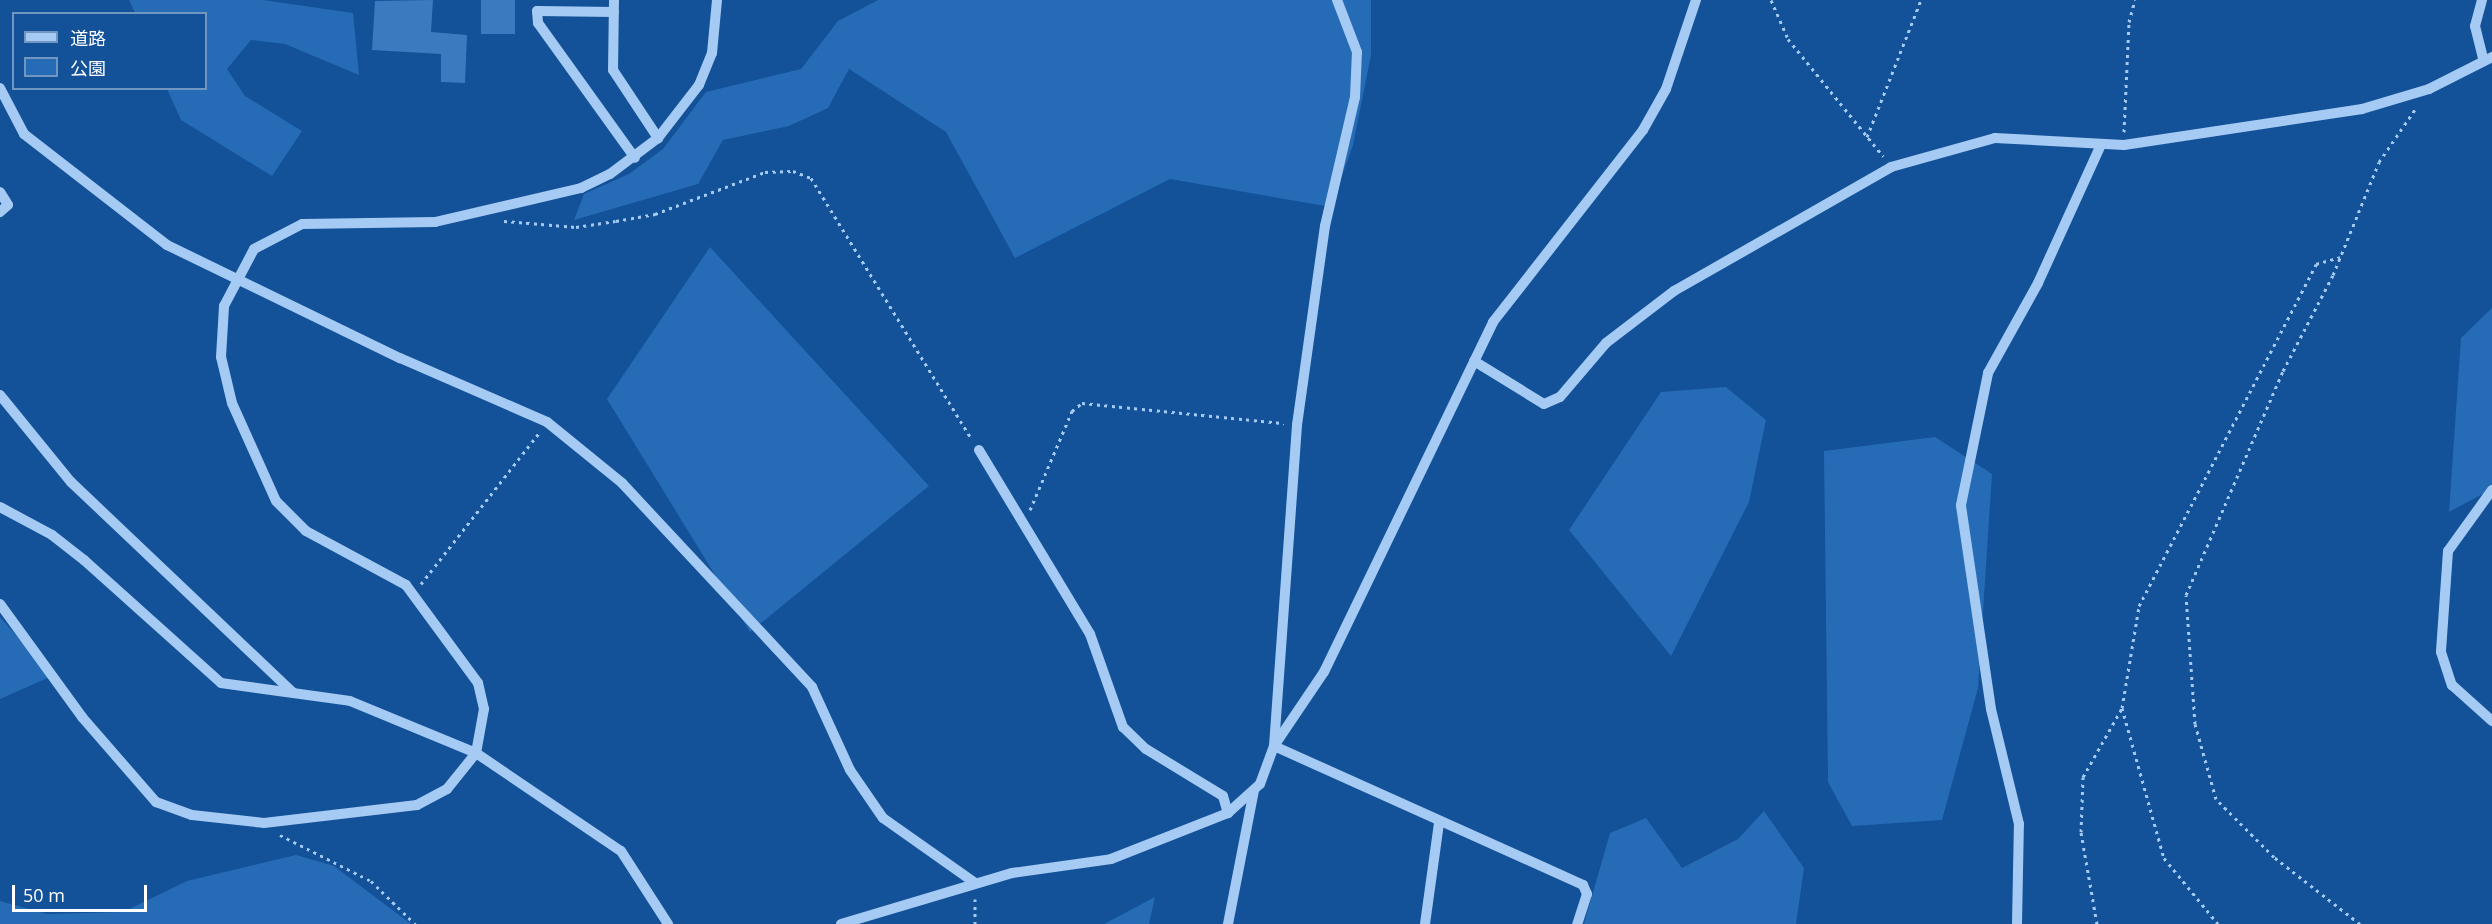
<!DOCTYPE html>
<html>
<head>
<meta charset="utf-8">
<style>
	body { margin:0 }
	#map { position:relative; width:2492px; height:924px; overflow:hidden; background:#135198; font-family:"Open Sans","Noto Sans JP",sans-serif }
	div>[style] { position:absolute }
	.green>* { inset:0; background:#266bb6 }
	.building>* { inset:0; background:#3c7ac0; transform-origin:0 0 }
	.path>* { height:3px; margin-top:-1.5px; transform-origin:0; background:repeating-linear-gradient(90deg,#a5caf3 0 3px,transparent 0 7.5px) }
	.minor>* { height:10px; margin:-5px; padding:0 5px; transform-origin:5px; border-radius:5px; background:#a5caf3 }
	span { translate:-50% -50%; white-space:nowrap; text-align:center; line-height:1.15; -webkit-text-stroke:4.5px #135198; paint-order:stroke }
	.legend { position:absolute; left:12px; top:12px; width:195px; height:78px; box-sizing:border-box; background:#135198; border:2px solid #7197c1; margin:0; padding:8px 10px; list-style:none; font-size:18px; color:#fff }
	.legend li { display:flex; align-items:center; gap:12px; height:30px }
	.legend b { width:30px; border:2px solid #7197c1 }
	.scale { position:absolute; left:12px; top:885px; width:135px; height:27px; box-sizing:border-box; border:3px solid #fff; border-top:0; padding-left:8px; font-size:18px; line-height:21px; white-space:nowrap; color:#fff; -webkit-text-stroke:4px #135198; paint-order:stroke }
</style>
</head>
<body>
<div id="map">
	<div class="green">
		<i style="clip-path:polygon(129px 0,263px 0,353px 13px,359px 75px,285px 44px,251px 40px,227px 69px,245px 96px,302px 131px,272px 176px,181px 120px,167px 89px,206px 88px,206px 14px,135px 13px)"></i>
		<i style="clip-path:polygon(878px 0,1371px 0,1371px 55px,1353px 145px,1331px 207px,1170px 179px,1015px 258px,946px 132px,849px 69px,828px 108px,789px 126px,723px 140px,698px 184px,574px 220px,584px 194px,629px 174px,663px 149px,706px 92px,801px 69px,838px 21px)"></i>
		<i style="clip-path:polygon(710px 247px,929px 486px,750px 632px,607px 399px)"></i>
		<i style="clip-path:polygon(2492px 308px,2492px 489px,2449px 512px,2461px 338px)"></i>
		<i style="clip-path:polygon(1726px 387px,1766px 420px,1749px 502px,1671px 656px,1569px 530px,1661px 392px)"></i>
		<i style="clip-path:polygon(1935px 437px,1992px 474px,1978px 688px,1942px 820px,1852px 826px,1828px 782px,1824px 451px)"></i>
		<i style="clip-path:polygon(0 617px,52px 676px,0 699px)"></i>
		<i style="clip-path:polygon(1764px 811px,1804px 868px,1796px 924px,1584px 924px,1610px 833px,1646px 818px,1682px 868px,1738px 839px)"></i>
		<i style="clip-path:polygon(296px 855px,334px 866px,411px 924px,0 924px,0 901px,47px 914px,123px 912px,187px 881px)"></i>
		<i style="clip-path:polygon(1155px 897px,1149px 924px,1104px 924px)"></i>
	</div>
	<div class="building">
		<i style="clip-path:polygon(433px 0,431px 32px,467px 35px,465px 83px,441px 82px,441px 54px,372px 50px,375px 1px)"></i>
		<i style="left:481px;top:0;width:34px;height:34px"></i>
	</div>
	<div class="path">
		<i style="left:1771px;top:0;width:43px;rotate:66.4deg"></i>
		<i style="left:1788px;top:39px;width:151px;rotate:50.9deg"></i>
		<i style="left:2124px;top:132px;width:110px;rotate:-87.4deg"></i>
		<i style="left:2129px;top:22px;width:23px;rotate:-75deg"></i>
		<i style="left:1867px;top:137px;width:147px;rotate:-68.5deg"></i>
		<i style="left:504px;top:221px;width:72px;rotate:4.8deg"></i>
		<i style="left:576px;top:227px;width:40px;rotate:-8.5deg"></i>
		<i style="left:616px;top:221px;width:40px;rotate:-10deg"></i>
		<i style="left:655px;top:214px;width:118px;rotate:-20.9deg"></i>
		<i style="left:765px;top:172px;width:28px;rotate:-2deg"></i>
		<i style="left:793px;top:171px;width:19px;rotate:21deg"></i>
		<i style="left:811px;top:178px;width:305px;rotate:58.4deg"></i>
		<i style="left:1030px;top:510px;width:108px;rotate:-67deg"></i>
		<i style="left:1072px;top:411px;width:13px;rotate:-39deg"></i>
		<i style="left:1082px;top:403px;width:203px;rotate:5.7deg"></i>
		<i style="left:421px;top:584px;width:192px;rotate:-52deg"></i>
		<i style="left:2122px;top:708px;width:156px;rotate:74.4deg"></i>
		<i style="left:2164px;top:858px;width:85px;rotate:50.7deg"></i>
		<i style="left:280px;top:835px;width:102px;rotate:26.8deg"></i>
		<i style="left:371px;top:881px;width:62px;rotate:44.3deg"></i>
		<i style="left:975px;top:899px;width:25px;rotate:90deg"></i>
		<i style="left:2097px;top:924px;width:93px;rotate:-99.9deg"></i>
		<i style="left:2081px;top:832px;width:55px;rotate:-87.9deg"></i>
		<i style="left:2083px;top:777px;width:79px;rotate:-60.5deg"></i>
		<i style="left:2122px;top:708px;width:103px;rotate:-80.5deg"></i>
		<i style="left:2139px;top:606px;width:385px;rotate:-62.6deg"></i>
		<i style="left:2316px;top:264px;width:25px;rotate:-16deg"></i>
		<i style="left:2360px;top:924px;width:109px;rotate:-142.1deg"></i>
		<i style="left:2274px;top:857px;width:82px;rotate:-135deg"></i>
		<i style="left:2216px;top:799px;width:78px;rotate:-105.6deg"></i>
		<i style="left:2195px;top:724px;width:129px;rotate:-94deg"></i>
		<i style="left:2186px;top:595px;width:244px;rotate:-66.6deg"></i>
		<i style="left:2283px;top:371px;width:108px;rotate:-62.5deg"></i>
		<i style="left:2333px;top:275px;width:122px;rotate:-67.8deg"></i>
		<i style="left:2379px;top:162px;width:65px;rotate:-55.6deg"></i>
	</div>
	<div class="minor">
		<i style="left:614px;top:0;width:70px;rotate:90.8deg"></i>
		<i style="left:613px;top:70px;width:82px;rotate:56.5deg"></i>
		<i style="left:2482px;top:0;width:27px;rotate:105deg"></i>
		<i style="left:2475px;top:26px;width:36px;rotate:76deg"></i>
		<i style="left:614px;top:12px;width:77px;rotate:-179.3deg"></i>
		<i style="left:537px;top:11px;width:12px;rotate:85deg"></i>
		<i style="left:538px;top:23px;width:166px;rotate:54.3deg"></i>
		<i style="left:0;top:88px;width:52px;rotate:62.4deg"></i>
		<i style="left:24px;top:134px;width:181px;rotate:37.8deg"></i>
		<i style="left:167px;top:245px;width:259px;rotate:25.9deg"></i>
		<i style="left:400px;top:358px;width:160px;rotate:23.5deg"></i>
		<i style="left:547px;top:422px;width:97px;rotate:39.1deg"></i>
		<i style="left:622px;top:483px;width:279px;rotate:47deg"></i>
		<i style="left:812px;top:687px;width:91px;rotate:65.4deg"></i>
		<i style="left:850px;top:770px;width:58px;rotate:55.5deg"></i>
		<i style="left:883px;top:818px;width:113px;rotate:35.2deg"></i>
		<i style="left:0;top:192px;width:15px;rotate:58deg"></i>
		<i style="left:8px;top:205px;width:11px;rotate:139deg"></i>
		<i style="left:1474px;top:361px;width:82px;rotate:31.6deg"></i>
		<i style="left:1544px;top:404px;width:17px;rotate:-24deg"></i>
		<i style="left:1560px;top:397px;width:71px;rotate:-49.6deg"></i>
		<i style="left:1606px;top:343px;width:86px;rotate:-37.4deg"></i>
		<i style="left:1674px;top:291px;width:250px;rotate:-29.7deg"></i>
		<i style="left:1891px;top:167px;width:108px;rotate:-15.6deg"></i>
		<i style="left:1995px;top:138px;width:129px;rotate:3.1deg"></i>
		<i style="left:2124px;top:145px;width:241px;rotate:-8.6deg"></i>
		<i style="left:2362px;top:109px;width:70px;rotate:-16.6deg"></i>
		<i style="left:2429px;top:89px;width:71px;rotate:-26.9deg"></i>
		<i style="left:0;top:395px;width:112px;rotate:50.8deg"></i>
		<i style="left:71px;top:482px;width:306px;rotate:43.5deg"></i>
		<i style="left:979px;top:450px;width:215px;rotate:58.9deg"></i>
		<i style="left:1090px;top:634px;width:99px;rotate:70.5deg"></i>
		<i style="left:1123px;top:727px;width:32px;rotate:44deg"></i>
		<i style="left:1146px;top:749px;width:90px;rotate:31.4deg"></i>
		<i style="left:1223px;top:796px;width:18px;rotate:74deg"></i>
		<i style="left:2492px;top:490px;width:75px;rotate:125.8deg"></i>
		<i style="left:2448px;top:551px;width:101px;rotate:94deg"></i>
		<i style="left:2441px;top:652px;width:35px;rotate:72deg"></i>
		<i style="left:2452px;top:685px;width:54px;rotate:42deg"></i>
		<i style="left:0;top:507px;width:59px;rotate:28.3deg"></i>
		<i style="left:52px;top:535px;width:41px;rotate:38deg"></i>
		<i style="left:84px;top:560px;width:184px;rotate:41.9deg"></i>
		<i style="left:221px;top:683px;width:130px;rotate:7.9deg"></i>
		<i style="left:350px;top:701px;width:136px;rotate:22.4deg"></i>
		<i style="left:476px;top:753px;width:175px;rotate:34.1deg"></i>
		<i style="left:621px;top:851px;width:87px;rotate:57.2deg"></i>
		<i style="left:0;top:604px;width:140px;rotate:54deg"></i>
		<i style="left:82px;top:717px;width:113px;rotate:49deg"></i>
		<i style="left:156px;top:802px;width:38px;rotate:20deg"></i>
		<i style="left:192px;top:815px;width:72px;rotate:6.3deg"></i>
		<i style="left:264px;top:823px;width:154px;rotate:-6.7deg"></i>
		<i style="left:417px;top:805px;width:34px;rotate:-28deg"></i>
		<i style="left:447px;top:789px;width:46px;rotate:-51.1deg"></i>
		<i style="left:476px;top:753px;width:45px;rotate:-79.7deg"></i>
		<i style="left:484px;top:709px;width:27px;rotate:-103deg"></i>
		<i style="left:478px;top:683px;width:122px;rotate:-126.3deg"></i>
		<i style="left:406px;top:585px;width:114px;rotate:-151.6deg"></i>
		<i style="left:306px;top:531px;width:42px;rotate:-135deg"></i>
		<i style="left:276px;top:501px;width:107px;rotate:-114.2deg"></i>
		<i style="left:232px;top:403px;width:47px;rotate:-103.4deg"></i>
		<i style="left:221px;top:357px;width:51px;rotate:-86.6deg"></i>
		<i style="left:224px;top:306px;width:64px;rotate:-62.2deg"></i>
		<i style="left:254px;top:249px;width:54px;rotate:-27.5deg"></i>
		<i style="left:302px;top:224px;width:133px;rotate:-0.9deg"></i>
		<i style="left:435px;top:222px;width:150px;rotate:-13.1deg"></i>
		<i style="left:581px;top:188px;width:32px;rotate:-26deg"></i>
		<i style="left:610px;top:174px;width:60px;rotate:-36.9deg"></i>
		<i style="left:658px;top:138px;width:67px;rotate:-52.3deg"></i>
		<i style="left:699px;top:85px;width:35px;rotate:-68deg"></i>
		<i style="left:712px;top:53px;width:53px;rotate:-84.6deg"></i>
		<i style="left:1274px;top:746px;width:89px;rotate:-56deg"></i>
		<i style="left:1324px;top:672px;width:389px;rotate:-64.2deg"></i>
		<i style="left:1493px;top:322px;width:244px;rotate:-52deg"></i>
		<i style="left:1643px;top:130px;width:47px;rotate:-60.7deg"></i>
		<i style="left:1666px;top:89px;width:94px;rotate:-71.4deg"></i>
		<i style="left:1274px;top:746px;width:339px;rotate:24.2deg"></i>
		<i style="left:1583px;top:885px;width:10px;rotate:66deg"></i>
		<i style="left:1587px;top:894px;width:32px;rotate:108deg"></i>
		<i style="left:841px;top:924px;width:178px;rotate:-16.6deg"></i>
		<i style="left:1012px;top:873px;width:100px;rotate:-8deg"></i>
		<i style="left:1111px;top:859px;width:126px;rotate:-21.5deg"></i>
		<i style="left:1228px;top:813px;width:43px;rotate:-42.2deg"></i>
		<i style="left:1260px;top:784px;width:40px;rotate:-69.8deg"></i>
		<i style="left:1274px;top:746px;width:322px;rotate:-85.9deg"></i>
		<i style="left:1297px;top:425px;width:201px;rotate:-82deg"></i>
		<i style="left:1325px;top:226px;width:132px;rotate:-76.9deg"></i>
		<i style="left:1355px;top:97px;width:45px;rotate:-87.5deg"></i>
		<i style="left:1357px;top:52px;width:56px;rotate:-111deg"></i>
		<i style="left:1228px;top:924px;width:136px;rotate:-79deg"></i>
		<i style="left:1425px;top:924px;width:102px;rotate:-82.1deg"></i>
		<i style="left:2017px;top:924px;width:100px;rotate:-88.9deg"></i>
		<i style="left:2019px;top:824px;width:118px;rotate:-103.7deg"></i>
		<i style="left:1991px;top:709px;width:206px;rotate:-98.4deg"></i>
		<i style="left:1961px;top:505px;width:135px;rotate:-78.4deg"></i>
		<i style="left:1988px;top:373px;width:103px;rotate:-60.9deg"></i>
		<i style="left:2038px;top:283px;width:152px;rotate:-65.5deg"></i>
	</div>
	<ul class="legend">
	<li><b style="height:8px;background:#a5caf3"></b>道路</li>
	<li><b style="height:16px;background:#266bb6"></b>公園</li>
	</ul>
	<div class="scale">50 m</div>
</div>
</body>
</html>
